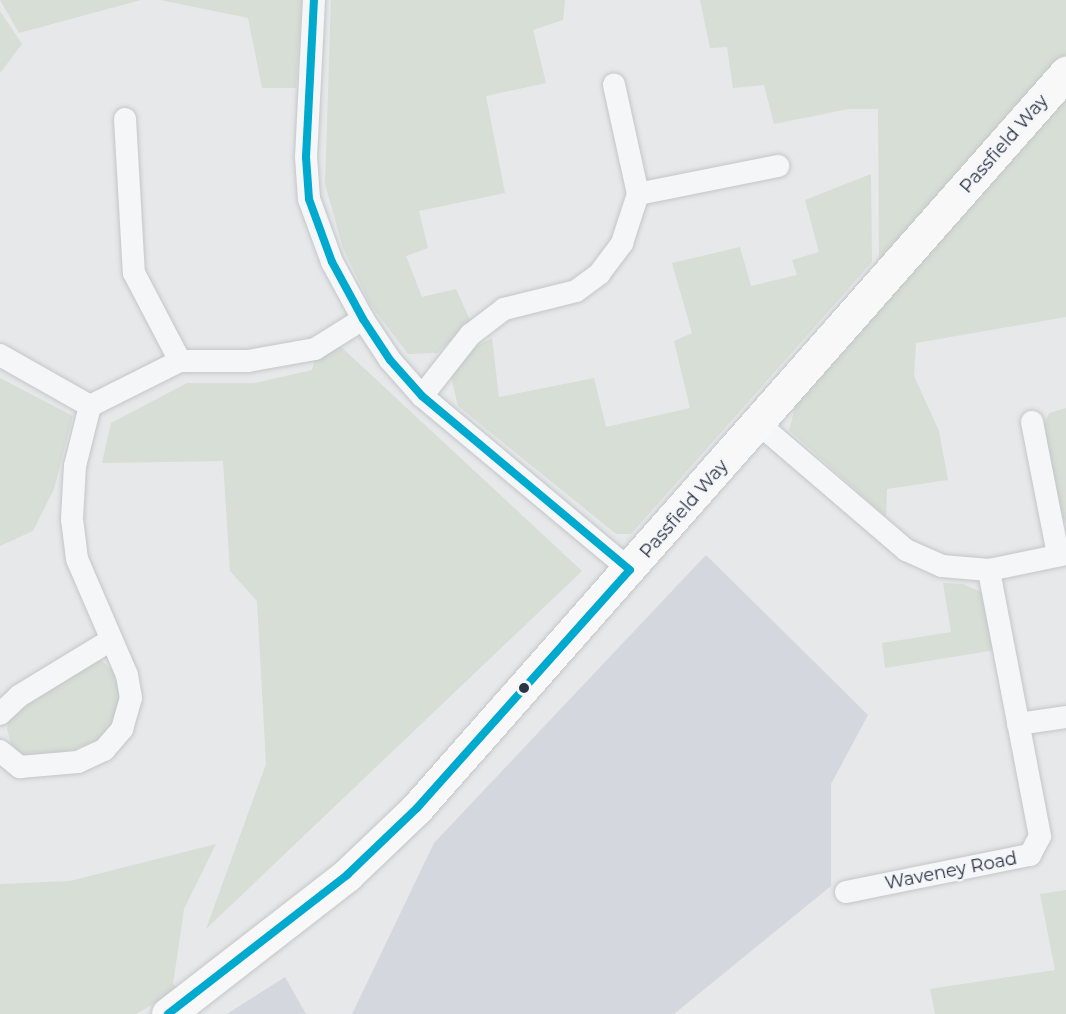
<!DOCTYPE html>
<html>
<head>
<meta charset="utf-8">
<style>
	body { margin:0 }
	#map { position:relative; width:1066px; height:1014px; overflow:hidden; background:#e6e8ea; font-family:Montserrat,sans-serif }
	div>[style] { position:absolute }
	.built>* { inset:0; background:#d4d7dd }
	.green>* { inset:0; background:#d6ded6 }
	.roads { filter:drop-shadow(0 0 2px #c4c6c8) drop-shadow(0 0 2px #c4c6c8) }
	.street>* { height:22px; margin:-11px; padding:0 11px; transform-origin:11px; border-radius:11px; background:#f5f6f7 }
	.secondary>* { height:33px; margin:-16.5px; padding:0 16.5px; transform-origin:16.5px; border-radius:16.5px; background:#f8f8f8 }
	.bus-1>* { height:8px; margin:-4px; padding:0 4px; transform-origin:4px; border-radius:4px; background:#00a9ce }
	.dots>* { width:16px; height:16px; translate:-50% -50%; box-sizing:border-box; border:3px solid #f4f6f9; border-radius:50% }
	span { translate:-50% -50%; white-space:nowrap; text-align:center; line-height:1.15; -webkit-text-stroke:5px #f4f6f9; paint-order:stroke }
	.street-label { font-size:18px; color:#2b3445 }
</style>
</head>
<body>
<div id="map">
	<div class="built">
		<i style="clip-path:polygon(706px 555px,868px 715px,831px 784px,831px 886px,674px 1014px,352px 1014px,434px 843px)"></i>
		<i style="clip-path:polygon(285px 977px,306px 1014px,227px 1014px)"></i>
	</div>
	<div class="green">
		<i style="clip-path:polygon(0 0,141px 0,19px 33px)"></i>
		<i style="clip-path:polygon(160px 0,302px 0,296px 88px,262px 88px,248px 18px)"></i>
		<i style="clip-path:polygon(331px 0,565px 0,563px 20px,533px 30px,546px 83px,486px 96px,505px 193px,419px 211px,428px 248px,406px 256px,422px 297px,456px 289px,471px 322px,437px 353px,408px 354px,370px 304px,343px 248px,325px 184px)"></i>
		<i style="clip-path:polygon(700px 0,1066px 0,1066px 60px,879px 263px,878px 109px,849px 109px,774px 124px,764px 85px,733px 88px,727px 47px,710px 48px)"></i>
		<i style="clip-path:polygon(0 11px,22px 44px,0 73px)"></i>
		<i style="clip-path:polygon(1066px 98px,1066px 317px,916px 343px,914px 376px,939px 431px,948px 480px,887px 489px,886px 517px,789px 430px,796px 404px)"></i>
		<i style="clip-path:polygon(871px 174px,872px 262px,631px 534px,616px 534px,458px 406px,451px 377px,469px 350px,492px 338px,499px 397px,594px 378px,606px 427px,690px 408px,674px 341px,692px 333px,672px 263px,740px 247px,751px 286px,797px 275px,792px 260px,819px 252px,805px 200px)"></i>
		<i style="clip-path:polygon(323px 330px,582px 571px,206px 929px,266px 764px,257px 601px,230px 571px,223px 461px,102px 463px,111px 423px,187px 383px,255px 383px,312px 370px)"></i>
		<i style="clip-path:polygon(0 378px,73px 416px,54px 489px,33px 531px,0 546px)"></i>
		<i style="clip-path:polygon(1066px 408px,1066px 523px,1060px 516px,1043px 426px,1049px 413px)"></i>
		<i style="clip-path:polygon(943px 583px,963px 584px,981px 592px,995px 650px,885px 668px,882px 643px,951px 632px)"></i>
		<i style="clip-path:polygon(100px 659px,112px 670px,120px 688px,120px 706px,112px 724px,100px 740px,75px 749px,38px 758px,22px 756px,11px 744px,7px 729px,8px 717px)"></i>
		<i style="clip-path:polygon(216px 844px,184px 909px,173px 984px,179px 989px,136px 1014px,0 1014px,0 884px,70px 881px)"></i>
		<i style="clip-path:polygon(1066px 890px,1066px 1014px,935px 1014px,930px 989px,1055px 970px,1040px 894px)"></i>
	</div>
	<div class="roads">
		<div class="street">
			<i style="left:314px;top:0;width:157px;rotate:92.9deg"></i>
			<i style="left:306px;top:157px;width:42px;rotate:85.9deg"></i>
			<i style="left:309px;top:199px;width:67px;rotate:69.9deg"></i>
			<i style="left:332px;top:262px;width:65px;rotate:61.5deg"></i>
			<i style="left:363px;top:319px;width:49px;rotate:56.6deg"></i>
			<i style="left:390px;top:360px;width:48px;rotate:48.4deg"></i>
			<i style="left:422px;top:396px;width:271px;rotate:39.9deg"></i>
			<i style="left:125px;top:119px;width:154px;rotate:86.7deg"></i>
			<i style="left:134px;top:273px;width:99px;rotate:62.4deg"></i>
			<i style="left:180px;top:361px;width:68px"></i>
			<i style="left:248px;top:361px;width:68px;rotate:-10.2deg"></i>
			<i style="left:315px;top:349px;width:57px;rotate:-32deg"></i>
			<i style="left:638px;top:194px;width:143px;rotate:-11.3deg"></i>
			<i style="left:0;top:355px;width:103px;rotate:29.5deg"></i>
			<i style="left:90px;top:406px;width:101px;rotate:-26.6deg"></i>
			<i style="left:422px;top:396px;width:78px;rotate:-51.8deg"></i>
			<i style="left:470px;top:335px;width:43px;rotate:-37.4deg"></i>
			<i style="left:504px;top:309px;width:74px;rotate:-14deg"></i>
			<i style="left:576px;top:291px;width:29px;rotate:-36deg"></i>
			<i style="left:599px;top:274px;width:39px;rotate:-53deg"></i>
			<i style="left:622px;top:243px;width:52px;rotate:-71.9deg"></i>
			<i style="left:638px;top:194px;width:112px;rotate:-102.4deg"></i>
			<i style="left:1032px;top:422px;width:136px;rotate:78.9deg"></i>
			<i style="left:759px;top:424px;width:194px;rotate:40.6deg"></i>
			<i style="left:906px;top:550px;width:39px;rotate:24deg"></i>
			<i style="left:942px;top:566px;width:47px;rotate:4.9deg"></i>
			<i style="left:989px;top:570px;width:79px;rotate:-11.7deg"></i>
			<i style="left:0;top:714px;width:26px;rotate:-43deg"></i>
			<i style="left:19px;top:696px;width:105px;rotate:-31.4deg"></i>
			<i style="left:1018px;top:724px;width:49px;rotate:-8.3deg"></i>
			<i style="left:0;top:751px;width:26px;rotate:39deg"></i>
			<i style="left:20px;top:767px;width:58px;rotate:-4.9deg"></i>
			<i style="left:78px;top:762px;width:29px;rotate:-25deg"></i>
			<i style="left:104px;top:750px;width:28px;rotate:-49deg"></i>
			<i style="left:122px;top:729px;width:32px;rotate:-74deg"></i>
			<i style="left:131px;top:698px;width:23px;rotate:-100deg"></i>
			<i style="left:127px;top:675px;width:126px;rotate:-113.3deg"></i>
			<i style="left:77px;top:559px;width:40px;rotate:-97.1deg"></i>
			<i style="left:72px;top:519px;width:53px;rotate:-86.8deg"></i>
			<i style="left:75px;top:466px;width:62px;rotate:-76deg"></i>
			<i style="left:846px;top:892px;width:188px;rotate:-11.4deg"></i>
			<i style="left:1030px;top:855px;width:21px;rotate:-62deg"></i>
			<i style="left:1040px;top:836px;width:271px;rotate:-100.9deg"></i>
		</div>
		<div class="secondary">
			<i style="left:168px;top:1014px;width:227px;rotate:-37.8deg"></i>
			<i style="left:347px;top:875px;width:97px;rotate:-43.7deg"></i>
			<i style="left:417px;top:808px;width:981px;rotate:-48.56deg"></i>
		</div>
	</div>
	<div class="bus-1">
		<i style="left:168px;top:1014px;width:227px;rotate:-37.8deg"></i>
		<i style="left:347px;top:875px;width:97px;rotate:-43.7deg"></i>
		<i style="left:417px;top:808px;width:319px;rotate:-48.2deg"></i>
		<i style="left:630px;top:570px;width:271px;rotate:-140.1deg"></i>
		<i style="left:422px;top:396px;width:48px;rotate:-131.6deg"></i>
		<i style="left:390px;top:360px;width:49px;rotate:-123.4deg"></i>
		<i style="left:363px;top:319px;width:65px;rotate:-118.5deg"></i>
		<i style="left:332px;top:262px;width:67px;rotate:-110.1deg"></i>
		<i style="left:309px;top:199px;width:42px;rotate:-94.1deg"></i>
		<i style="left:306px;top:157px;width:157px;rotate:-87.1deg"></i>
	</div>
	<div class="dots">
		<i style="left:524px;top:688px;background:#2b3445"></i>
	</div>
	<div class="street-label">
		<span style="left:1004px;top:144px;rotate:-49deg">Passfield Way</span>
		<span style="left:684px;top:509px;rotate:-49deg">Passfield Way</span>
		<span style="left:951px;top:871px;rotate:-11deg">Waveney Road</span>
	</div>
</div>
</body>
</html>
